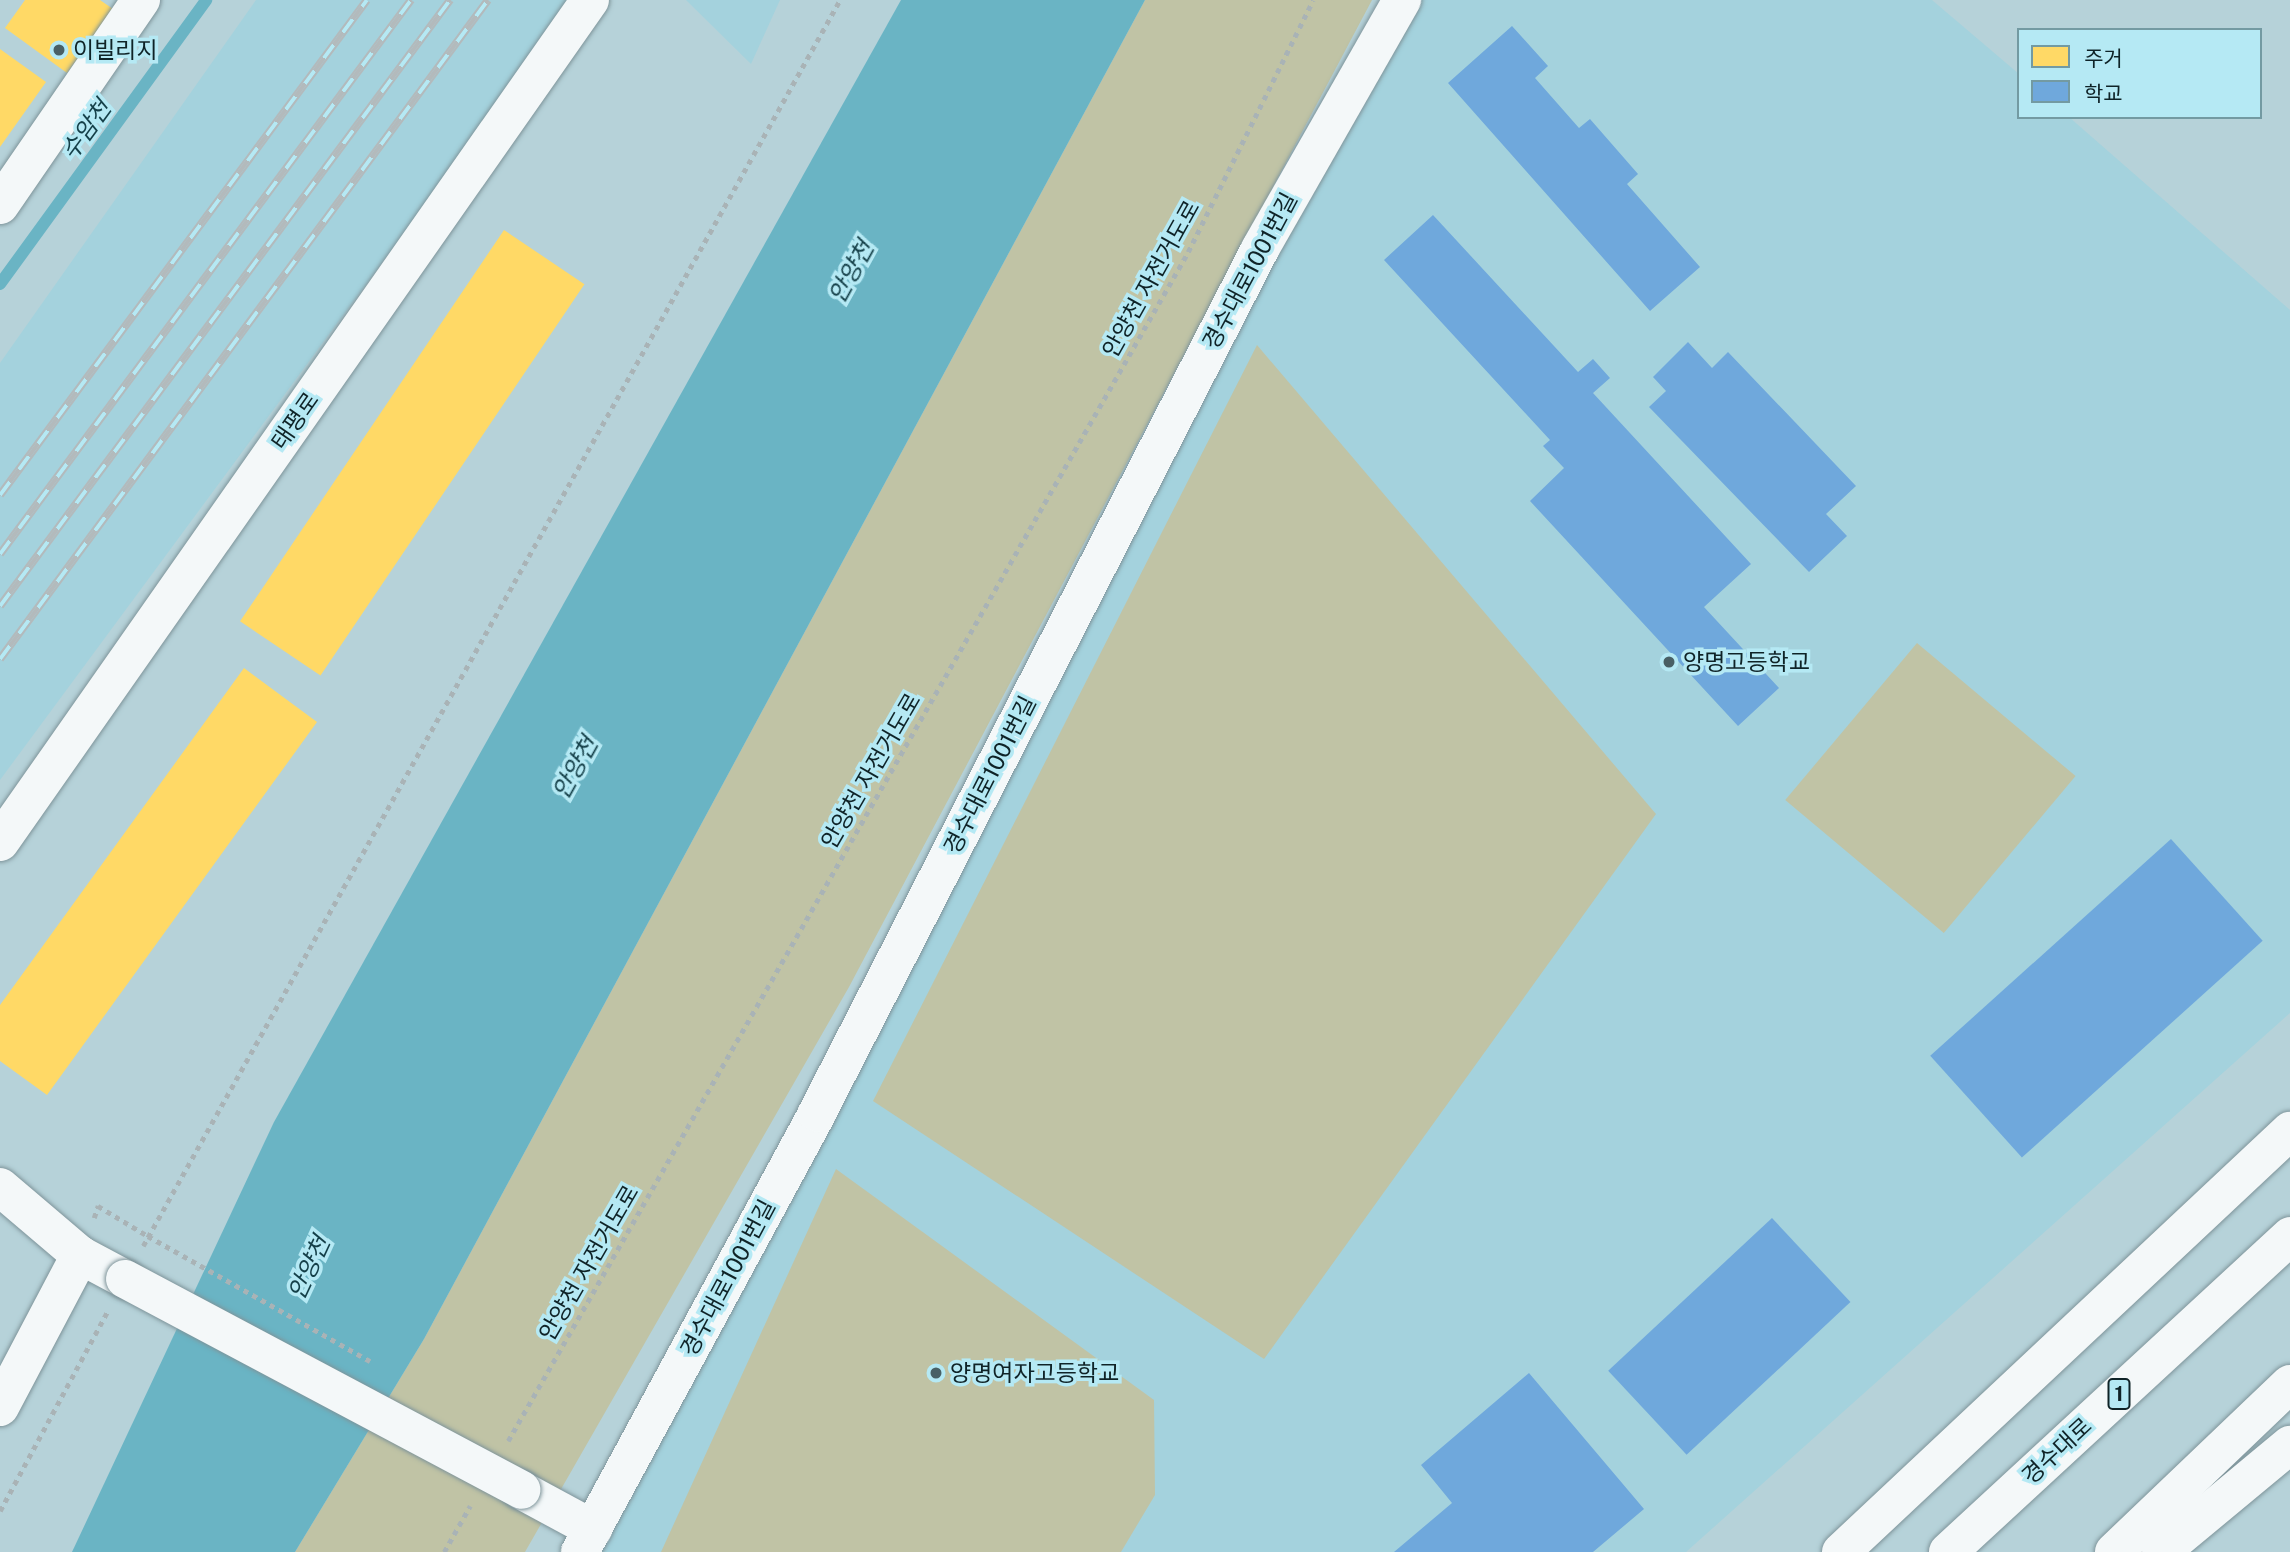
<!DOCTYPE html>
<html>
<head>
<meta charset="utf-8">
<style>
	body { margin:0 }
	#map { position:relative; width:2290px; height:1552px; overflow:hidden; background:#b6d2d9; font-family:"Public Sans","Noto Sans KR",sans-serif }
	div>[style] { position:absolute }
	.built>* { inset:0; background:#a4d2dd }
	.green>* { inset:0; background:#c0c3a5; transform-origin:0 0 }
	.water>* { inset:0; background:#6ab4c4 }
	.homes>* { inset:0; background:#ffd966; transform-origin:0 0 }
	.schools>* { inset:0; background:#6fa8dc; transform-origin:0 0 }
	.stream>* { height:12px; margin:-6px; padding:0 6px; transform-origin:6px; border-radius:6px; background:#6ab4c4 }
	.path>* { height:4.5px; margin-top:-2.25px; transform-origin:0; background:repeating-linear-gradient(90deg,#a9b3b6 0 5px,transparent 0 10px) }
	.roads { filter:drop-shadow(0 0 2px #7e949a) drop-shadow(0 0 2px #7e949a) }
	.minor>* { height:38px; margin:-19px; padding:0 19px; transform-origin:19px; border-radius:19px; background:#f4f8f9 }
	.tertiary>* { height:38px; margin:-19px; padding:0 19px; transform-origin:19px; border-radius:19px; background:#f4f8f9 }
	.primary>* { height:38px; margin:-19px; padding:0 19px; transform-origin:19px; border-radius:19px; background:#f4f8f9 }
	.rail>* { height:8px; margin-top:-4px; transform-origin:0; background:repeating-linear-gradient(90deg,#b5e9f4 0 16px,#b3babc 0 32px); box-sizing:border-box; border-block:2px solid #b3babc }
	.path-bridge>* { height:4.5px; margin-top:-2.25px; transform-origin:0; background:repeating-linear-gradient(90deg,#a9b3b6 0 5px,transparent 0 10px) }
	.bridges { filter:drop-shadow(0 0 2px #7e949a) drop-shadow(0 0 2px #7e949a) }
	.minor-bridge>* { height:38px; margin:-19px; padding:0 19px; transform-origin:19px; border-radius:19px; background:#f4f8f9 }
	.dots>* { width:19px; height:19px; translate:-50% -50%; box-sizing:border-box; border:4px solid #b5e9f4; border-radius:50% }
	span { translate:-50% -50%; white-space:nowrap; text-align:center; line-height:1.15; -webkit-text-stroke:7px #b5e9f4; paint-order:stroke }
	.shield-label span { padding:2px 5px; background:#b5e9f4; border:2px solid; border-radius:5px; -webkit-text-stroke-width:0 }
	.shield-label { font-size:21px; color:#0f2327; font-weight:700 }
	.poi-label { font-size:23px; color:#0f2327 }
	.left { translate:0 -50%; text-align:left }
	.street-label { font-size:23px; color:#0f2327 }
	.water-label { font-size:24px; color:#143f48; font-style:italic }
	.legend { position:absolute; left:2017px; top:28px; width:245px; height:91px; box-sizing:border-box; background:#b5e9f4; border:2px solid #739aa2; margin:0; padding:9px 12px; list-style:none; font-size:21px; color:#0f2327 }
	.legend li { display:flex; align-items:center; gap:14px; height:35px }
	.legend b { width:35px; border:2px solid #739aa2 }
</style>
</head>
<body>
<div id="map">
	<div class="built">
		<i style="clip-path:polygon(256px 0,576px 0,0 780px,0 363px)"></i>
		<i style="clip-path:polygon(686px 0,780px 0,751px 64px)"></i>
		<i style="clip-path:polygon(1402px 0,1932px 0,2019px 74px,2019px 117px,2069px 117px,2290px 310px,2290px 1013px,1686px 1552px,580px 1552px)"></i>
	</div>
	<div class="green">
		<i style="clip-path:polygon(1145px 0,1372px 0,849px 987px,525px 1552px,295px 1552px,424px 1339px)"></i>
		<i style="clip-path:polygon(1257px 345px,1656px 814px,1264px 1359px,873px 1101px)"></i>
		<i style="left:1917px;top:643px;width:207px;height:205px;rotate:40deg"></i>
		<i style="clip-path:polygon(836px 1169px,1154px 1400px,1155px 1495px,1121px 1552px,661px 1552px)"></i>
	</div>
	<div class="water">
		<i style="clip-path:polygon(901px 0,1145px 0,424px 1339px,295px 1552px,72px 1552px,274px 1122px)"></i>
	</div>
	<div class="homes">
		<i style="clip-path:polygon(25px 0,100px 0,113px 9px,67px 73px,5px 28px)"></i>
		<i style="clip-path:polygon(0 49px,46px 82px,0 147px)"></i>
		<i style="left:504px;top:230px;width:97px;height:472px;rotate:34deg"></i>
		<i style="clip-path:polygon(244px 668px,317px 722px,47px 1095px,0 1061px,0 1005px)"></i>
	</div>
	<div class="schools">
		<i style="clip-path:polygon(1512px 26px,1548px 66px,1535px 78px,1579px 128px,1590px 119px,1638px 174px,1627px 184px,1700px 267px,1650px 311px,1448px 83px)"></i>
		<i style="clip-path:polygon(1433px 215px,1578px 372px,1593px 359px,1610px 378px,1593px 393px,1751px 564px,1704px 607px,1779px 688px,1738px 726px,1530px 501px,1564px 468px,1543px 446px,1550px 440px,1384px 260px)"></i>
		<i style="clip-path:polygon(1688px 342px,1712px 368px,1728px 352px,1856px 486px,1826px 514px,1847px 536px,1809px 572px,1649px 407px,1666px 391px,1653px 377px)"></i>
		<i style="left:2171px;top:839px;width:137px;height:324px;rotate:48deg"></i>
		<i style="left:1772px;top:1218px;width:115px;height:224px;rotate:47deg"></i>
		<i style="clip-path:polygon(1529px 1373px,1644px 1509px,1593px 1552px,1394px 1552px,1452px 1503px,1421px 1465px)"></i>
	</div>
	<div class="stream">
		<i style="left:0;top:284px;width:351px;rotate:-54deg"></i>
	</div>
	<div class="path">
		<i style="left:94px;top:1218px;width:13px;rotate:-72deg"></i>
		<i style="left:98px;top:1206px;width:58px;rotate:31deg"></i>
		<i style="left:143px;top:1246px;width:1428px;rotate:-60.78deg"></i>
		<i style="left:508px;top:1441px;width:1370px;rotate:-60.23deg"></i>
		<i style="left:1188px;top:252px;width:281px;rotate:-63.6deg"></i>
		<i style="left:0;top:1511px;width:226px;rotate:-61.7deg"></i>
		<i style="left:444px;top:1552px;width:53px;rotate:-60.5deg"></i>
	</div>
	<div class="roads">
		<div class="minor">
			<i style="left:0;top:205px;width:249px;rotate:-55.5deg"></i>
			<i style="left:0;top:842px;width:1028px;rotate:-54.98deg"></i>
			<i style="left:0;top:1187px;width:105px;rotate:40.4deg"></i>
			<i style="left:80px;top:1255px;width:51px;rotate:28.1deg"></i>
			<i style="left:521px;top:1490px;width:82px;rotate:28.4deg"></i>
			<i style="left:580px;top:1552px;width:499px;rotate:-61.6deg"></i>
			<i style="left:817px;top:1113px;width:971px;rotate:-62.85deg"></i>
			<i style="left:1260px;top:249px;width:287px;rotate:-60.3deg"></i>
		</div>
		<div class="tertiary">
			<i style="left:0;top:1407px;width:172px;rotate:-62.2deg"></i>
		</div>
		<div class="primary">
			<i style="left:1841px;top:1552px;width:616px;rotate:-43.16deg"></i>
			<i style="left:1948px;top:1552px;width:466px;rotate:-42.7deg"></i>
			<i style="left:2114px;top:1552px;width:243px;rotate:-43.7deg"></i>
			<i style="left:2161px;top:1552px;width:168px;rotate:-39.7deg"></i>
		</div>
	</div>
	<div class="rail">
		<i style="left:0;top:495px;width:616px;rotate:-53.45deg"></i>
		<i style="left:0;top:554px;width:690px;rotate:-53.43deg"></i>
		<i style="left:0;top:606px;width:755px;rotate:-53.4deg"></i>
		<i style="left:0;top:659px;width:820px;rotate:-53.48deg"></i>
	</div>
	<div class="path-bridge">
		<i style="left:148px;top:1236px;width:255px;rotate:29.4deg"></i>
	</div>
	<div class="bridges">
		<div class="minor-bridge">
			<i style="left:125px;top:1279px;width:449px;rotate:28deg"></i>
		</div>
	</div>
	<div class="dots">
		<i style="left:59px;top:50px;background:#496065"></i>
		<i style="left:1669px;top:662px;background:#496065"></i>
		<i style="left:936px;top:1373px;background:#496065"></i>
	</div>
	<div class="shield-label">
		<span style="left:2119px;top:1394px">1</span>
	</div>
	<div class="poi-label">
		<span class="left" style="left:73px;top:50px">이빌리지</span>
		<span class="left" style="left:1683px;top:662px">양명고등학교</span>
		<span class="left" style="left:950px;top:1373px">양명여자고등학교</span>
	</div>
	<div class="street-label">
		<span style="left:1250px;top:271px;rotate:-62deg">경수대로1001번길</span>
		<span style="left:1151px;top:279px;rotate:-61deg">안양천 자전거도로</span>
		<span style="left:295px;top:421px;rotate:-55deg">태평로</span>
		<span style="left:871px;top:771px;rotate:-60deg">안양천 자전거도로</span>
		<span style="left:990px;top:775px;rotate:-63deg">경수대로1001번길</span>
		<span style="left:589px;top:1263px;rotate:-60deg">안양천 자전거도로</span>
		<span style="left:728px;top:1278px;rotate:-62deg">경수대로1001번길</span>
		<span style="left:2057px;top:1451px;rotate:-43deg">경수대로</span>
	</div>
	<div class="water-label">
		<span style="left:86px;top:130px;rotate:-54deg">수암천</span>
		<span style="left:851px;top:272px;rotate:-61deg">안양천</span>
		<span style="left:575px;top:768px;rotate:-61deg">안양천</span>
		<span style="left:309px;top:1268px;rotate:-65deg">안양천</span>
	</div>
	<ul class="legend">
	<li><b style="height:19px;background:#ffd966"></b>주거</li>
	<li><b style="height:19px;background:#6fa8dc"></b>학교</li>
	</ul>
</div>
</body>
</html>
